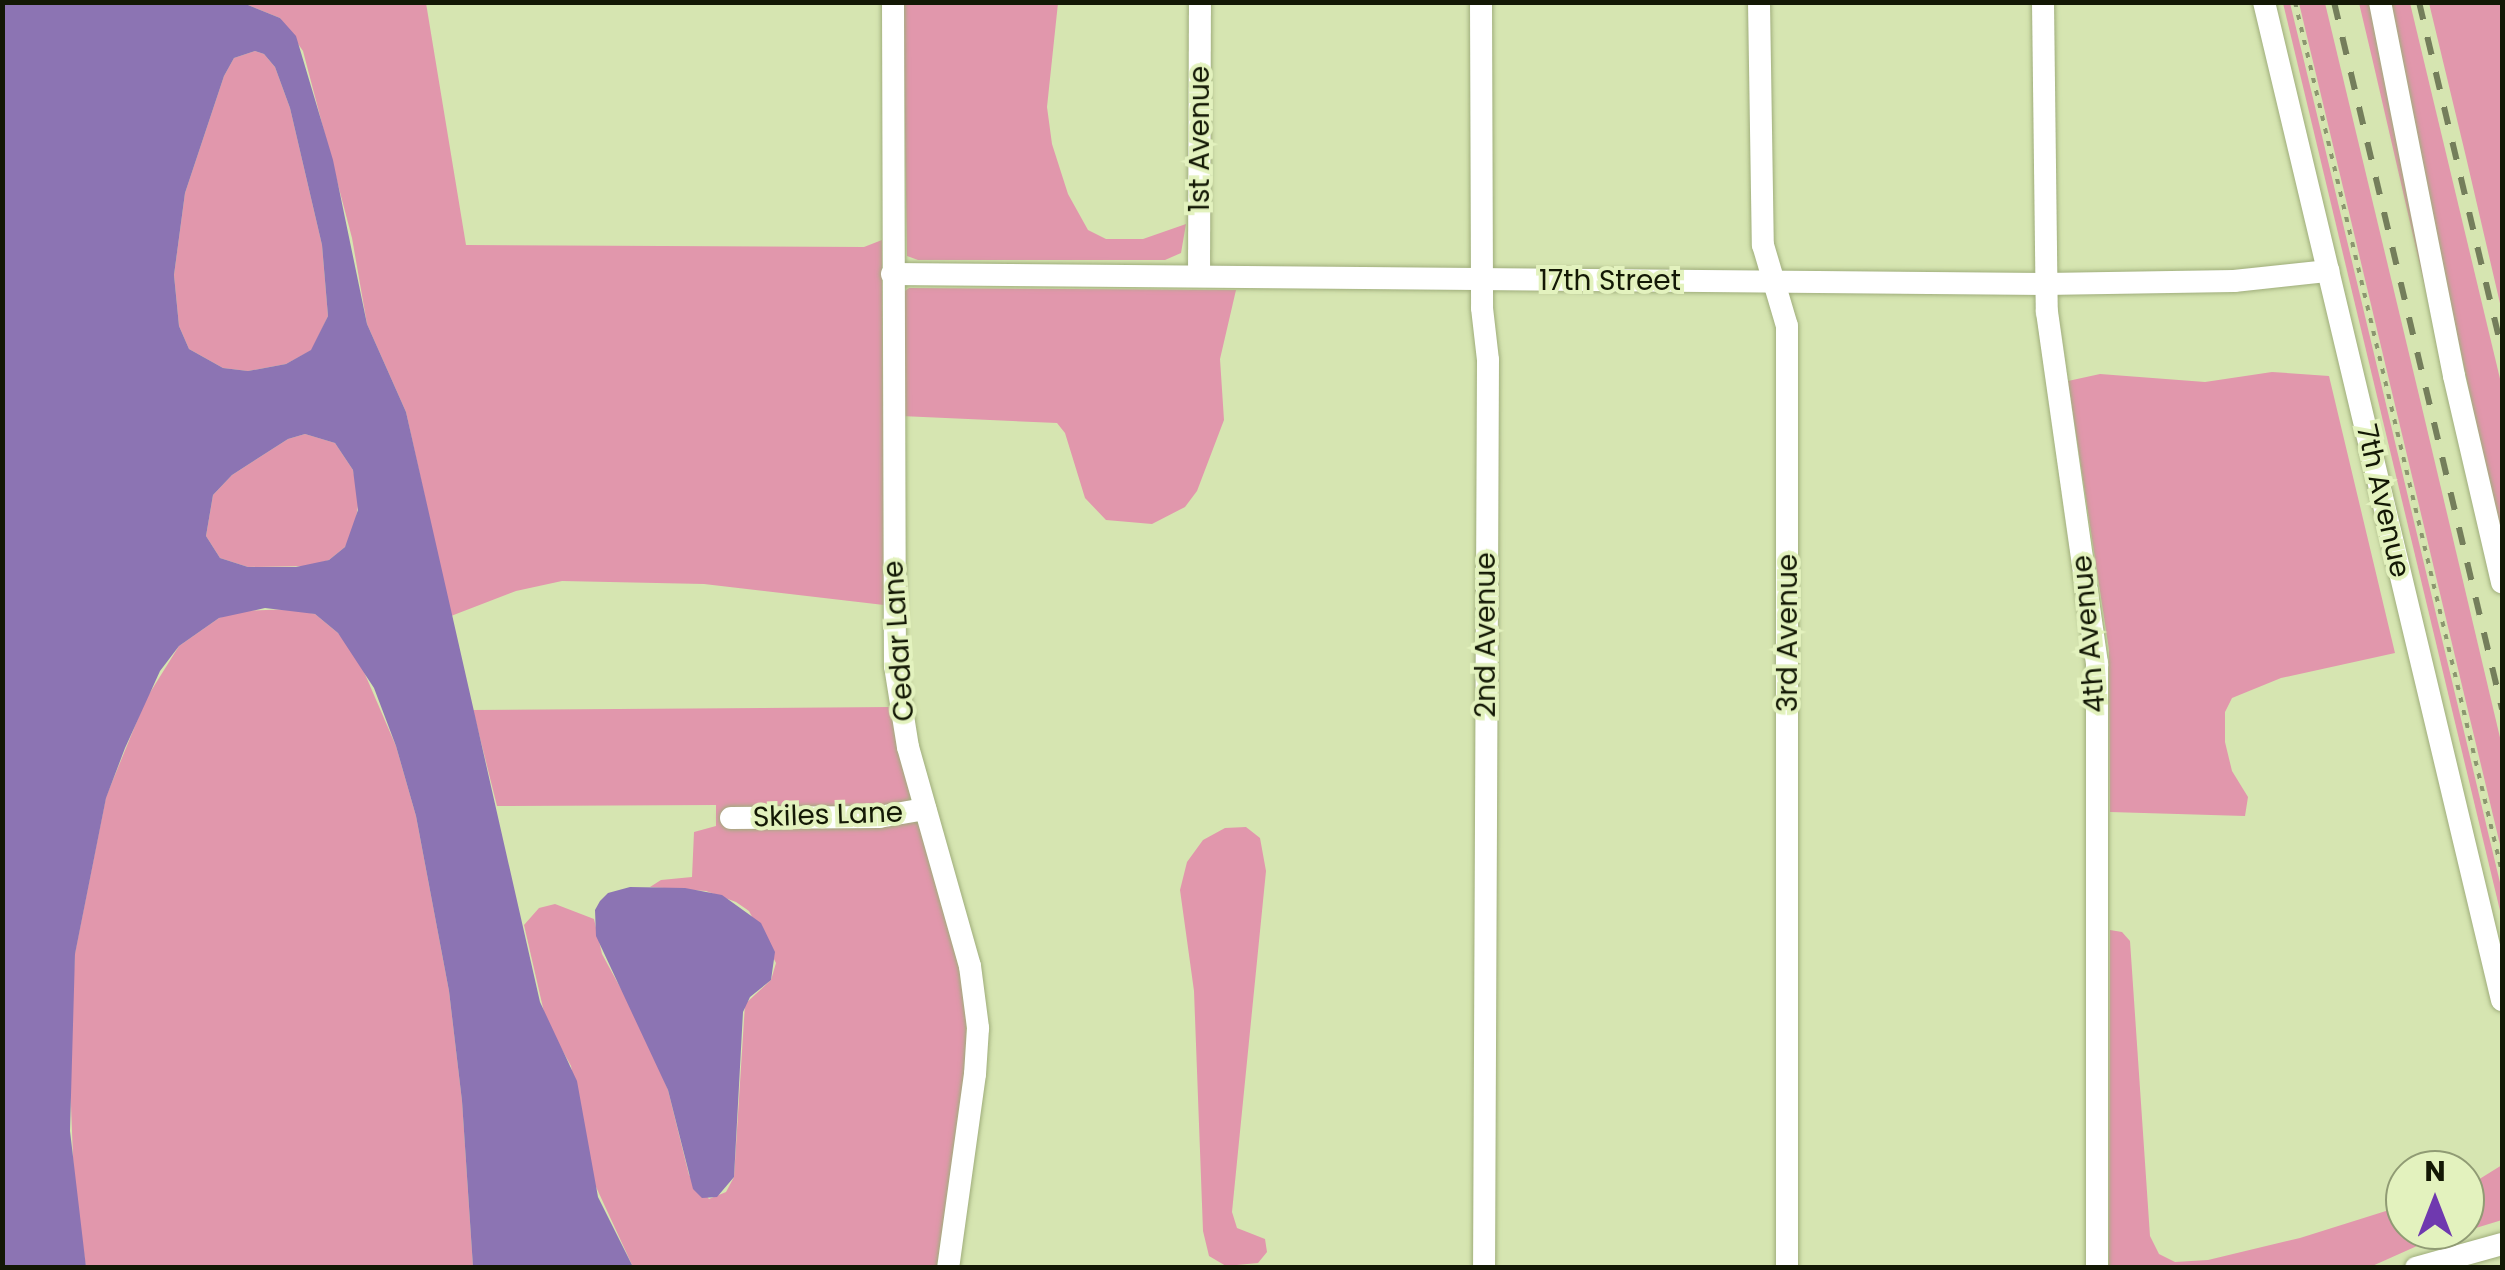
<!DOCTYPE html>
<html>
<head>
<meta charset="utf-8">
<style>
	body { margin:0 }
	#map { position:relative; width:2505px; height:1270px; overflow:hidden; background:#d6e5b1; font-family:Poppins,sans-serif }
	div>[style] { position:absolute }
	.green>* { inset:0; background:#e197ac }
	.water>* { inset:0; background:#8c74b3 }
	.path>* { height:4px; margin-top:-2px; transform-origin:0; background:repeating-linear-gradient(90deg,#8c9770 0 5px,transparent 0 13px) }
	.roads { filter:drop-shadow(0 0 2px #9fad7b) drop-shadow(0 0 2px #9fad7b) }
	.minor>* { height:22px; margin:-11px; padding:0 11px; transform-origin:11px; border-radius:11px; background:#fff }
	.rail>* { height:6px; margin-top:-3px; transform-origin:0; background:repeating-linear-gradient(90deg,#747e5b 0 18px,transparent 0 36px) }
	span { translate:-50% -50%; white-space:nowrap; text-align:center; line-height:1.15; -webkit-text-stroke:8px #e3f2be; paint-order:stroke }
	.street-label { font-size:28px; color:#131805 }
	.frame { position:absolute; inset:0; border:5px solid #131805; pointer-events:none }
	.north { position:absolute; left:2385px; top:1150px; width:100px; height:100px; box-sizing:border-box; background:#e3f2be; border:2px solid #909b74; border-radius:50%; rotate:0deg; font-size:28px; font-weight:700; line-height:40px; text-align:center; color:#131805 }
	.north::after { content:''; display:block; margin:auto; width:35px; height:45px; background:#6f39af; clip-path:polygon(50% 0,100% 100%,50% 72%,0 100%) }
</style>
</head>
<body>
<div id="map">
	<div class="green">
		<i style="clip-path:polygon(243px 3px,426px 3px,466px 245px,864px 247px,882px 240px,884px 605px,704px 584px,562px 581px,516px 591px,451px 616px,406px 412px,367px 324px,352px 238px,303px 51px,280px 18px)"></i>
		<i style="clip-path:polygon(903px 3px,1058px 3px,1047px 107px,1052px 144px,1068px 194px,1088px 230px,1106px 239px,1143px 239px,1186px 224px,1181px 253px,1165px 260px,918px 260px,907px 256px)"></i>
		<i style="clip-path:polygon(2283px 3px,2290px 3px,2318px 119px,2502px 891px,2502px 919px)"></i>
		<i style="clip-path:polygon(2299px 3px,2325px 3px,2423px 412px,2502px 746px,2502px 853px)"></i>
		<i style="clip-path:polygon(2359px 3px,2375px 3px,2449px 391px,2373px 62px)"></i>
		<i style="clip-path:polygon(2386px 3px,2410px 3px,2502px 387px,2502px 544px)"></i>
		<i style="clip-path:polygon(2429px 3px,2502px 3px,2502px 312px,2466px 157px)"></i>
		<i style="clip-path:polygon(255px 51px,264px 54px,275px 67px,290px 108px,322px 245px,328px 316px,312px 350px,286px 364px,248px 371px,223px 368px,189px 349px,179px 326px,174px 275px,185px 193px,224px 76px,234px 58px)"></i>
		<i style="clip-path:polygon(909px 288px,1236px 290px,1220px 359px,1224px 420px,1197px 491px,1185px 507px,1152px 524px,1106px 520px,1085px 498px,1065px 433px,1057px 423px,901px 416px,905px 291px)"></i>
		<i style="clip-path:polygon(2272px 372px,2329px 376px,2395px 653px,2281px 678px,2232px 698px,2225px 712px,2225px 742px,2232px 771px,2248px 797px,2245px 816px,2110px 812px,2109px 650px,2068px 381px,2100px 374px,2205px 382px)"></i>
		<i style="clip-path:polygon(305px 434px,335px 443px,353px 470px,359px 499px,354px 532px,345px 547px,329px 560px,309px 566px,248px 567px,220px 558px,206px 536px,213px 495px,232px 475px,288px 439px)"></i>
		<i style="clip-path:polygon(291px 609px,315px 614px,338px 633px,358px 658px,396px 746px,416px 816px,449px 991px,462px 1101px,473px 1267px,86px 1268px,74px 1184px,69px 1053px,75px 953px,106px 797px,146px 699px,179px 646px,219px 618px,239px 611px)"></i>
		<i style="clip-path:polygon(891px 707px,966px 995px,967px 1063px,937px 1267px,633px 1267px,591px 1176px,571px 1066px,546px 1021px,524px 925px,539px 908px,555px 904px,594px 919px,602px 954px,645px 1033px,668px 1090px,689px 1175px,709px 1199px,726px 1192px,734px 1177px,745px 1004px,771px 980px,776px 963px,749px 911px,736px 902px,706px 891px,650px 887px,661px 880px,692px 877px,694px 832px,716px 826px,716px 805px,497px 806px,473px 710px)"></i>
		<i style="clip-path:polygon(1246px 827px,1260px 838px,1266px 871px,1232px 1212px,1237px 1228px,1265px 1239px,1267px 1252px,1258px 1263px,1226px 1266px,1209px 1256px,1203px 1231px,1194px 991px,1180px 890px,1187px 862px,1203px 840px,1225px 828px)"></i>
		<i style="clip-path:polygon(2110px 930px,2122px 932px,2130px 941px,2150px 1236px,2159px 1254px,2175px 1262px,2208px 1260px,2300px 1238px,2405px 1205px,2405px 1230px,2465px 1230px,2465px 1188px,2502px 1165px,2502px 1220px,2417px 1246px,2370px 1267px,2109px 1267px)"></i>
	</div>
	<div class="water">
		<i style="clip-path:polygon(evenodd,2px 3px,243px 3px,280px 18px,296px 36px,333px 160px,367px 324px,406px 412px,540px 1002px,577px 1081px,598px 1197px,633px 1267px,473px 1267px,462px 1101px,449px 991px,416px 816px,396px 746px,374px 688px,338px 633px,315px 614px,265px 608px,219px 618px,179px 646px,160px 671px,125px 748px,106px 798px,75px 954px,70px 1131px,86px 1267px,3px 1267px,2px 3px,255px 51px,264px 54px,275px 67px,290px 108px,322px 245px,328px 316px,311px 350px,286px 364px,248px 371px,223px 368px,189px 349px,179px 326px,174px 275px,185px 193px,224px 76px,234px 58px,255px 51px,2px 3px,305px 434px,335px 443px,353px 470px,358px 510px,345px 547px,329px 560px,296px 567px,248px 567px,220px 558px,206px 536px,213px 495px,232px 475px,288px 439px,305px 434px)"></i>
		<i style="clip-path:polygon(630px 887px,685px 888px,722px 895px,761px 923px,775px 952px,771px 980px,750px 997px,743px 1012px,734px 1177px,717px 1197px,702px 1198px,693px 1189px,668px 1090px,596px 936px,595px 910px,600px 901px,608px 893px)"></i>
	</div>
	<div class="path">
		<i style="left:2295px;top:2px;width:894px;rotate:76.62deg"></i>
	</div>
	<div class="roads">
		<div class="minor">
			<i style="left:893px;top:2px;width:664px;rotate:89.83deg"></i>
			<i style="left:895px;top:666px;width:82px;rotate:80.9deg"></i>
			<i style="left:908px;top:747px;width:228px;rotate:74.2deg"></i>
			<i style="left:970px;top:966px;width:63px;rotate:82.6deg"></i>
			<i style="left:978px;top:1028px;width:46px;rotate:93.7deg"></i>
			<i style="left:975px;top:1074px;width:196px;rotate:97.9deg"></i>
			<i style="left:1481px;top:2px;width:306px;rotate:89.8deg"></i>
			<i style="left:1482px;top:308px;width:52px;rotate:83.4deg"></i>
			<i style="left:1488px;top:360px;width:908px;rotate:90.25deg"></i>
			<i style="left:1759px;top:2px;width:243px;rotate:89.1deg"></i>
			<i style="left:1763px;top:245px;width:84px;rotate:73.5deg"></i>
			<i style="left:1787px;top:326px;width:942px;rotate:90deg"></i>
			<i style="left:2043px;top:2px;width:310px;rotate:89.3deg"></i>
			<i style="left:2047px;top:312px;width:355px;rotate:81.9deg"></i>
			<i style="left:2097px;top:663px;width:605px;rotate:90deg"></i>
			<i style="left:2264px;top:2px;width:1026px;rotate:76.59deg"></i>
			<i style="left:2380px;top:2px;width:381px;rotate:78.8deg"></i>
			<i style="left:2454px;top:376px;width:212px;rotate:76.9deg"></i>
			<i style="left:892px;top:274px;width:1153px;rotate:0.5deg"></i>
			<i style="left:2045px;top:284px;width:189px;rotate:-0.9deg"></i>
			<i style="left:2234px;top:281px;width:95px;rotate:-6.1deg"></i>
			<i style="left:1199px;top:276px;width:274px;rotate:-89.8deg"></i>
			<i style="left:731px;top:818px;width:148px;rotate:-0.4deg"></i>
			<i style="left:879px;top:817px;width:47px;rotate:-9.9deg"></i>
			<i style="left:2416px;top:1268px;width:89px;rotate:-15.6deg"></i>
		</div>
	</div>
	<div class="rail">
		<i style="left:2334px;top:2px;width:727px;rotate:76.63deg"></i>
		<i style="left:2419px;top:2px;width:359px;rotate:76.6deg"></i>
	</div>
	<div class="street-label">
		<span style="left:1200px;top:139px;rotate:-90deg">1st Avenue</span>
		<span style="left:1610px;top:281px">17th Street</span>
		<span style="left:2383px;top:501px;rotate:77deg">7th Avenue</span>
		<span style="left:1788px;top:633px;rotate:-90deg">3rd Avenue</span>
		<span style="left:2089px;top:634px;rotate:-95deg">4th Avenue</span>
		<span style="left:1486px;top:635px;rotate:-90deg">2nd Avenue</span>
		<span style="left:899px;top:641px;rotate:-94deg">Cedar Lane</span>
		<span style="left:828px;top:815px;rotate:-2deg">Skiles Lane</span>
	</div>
	<div class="frame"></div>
	<div class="north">N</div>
</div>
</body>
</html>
